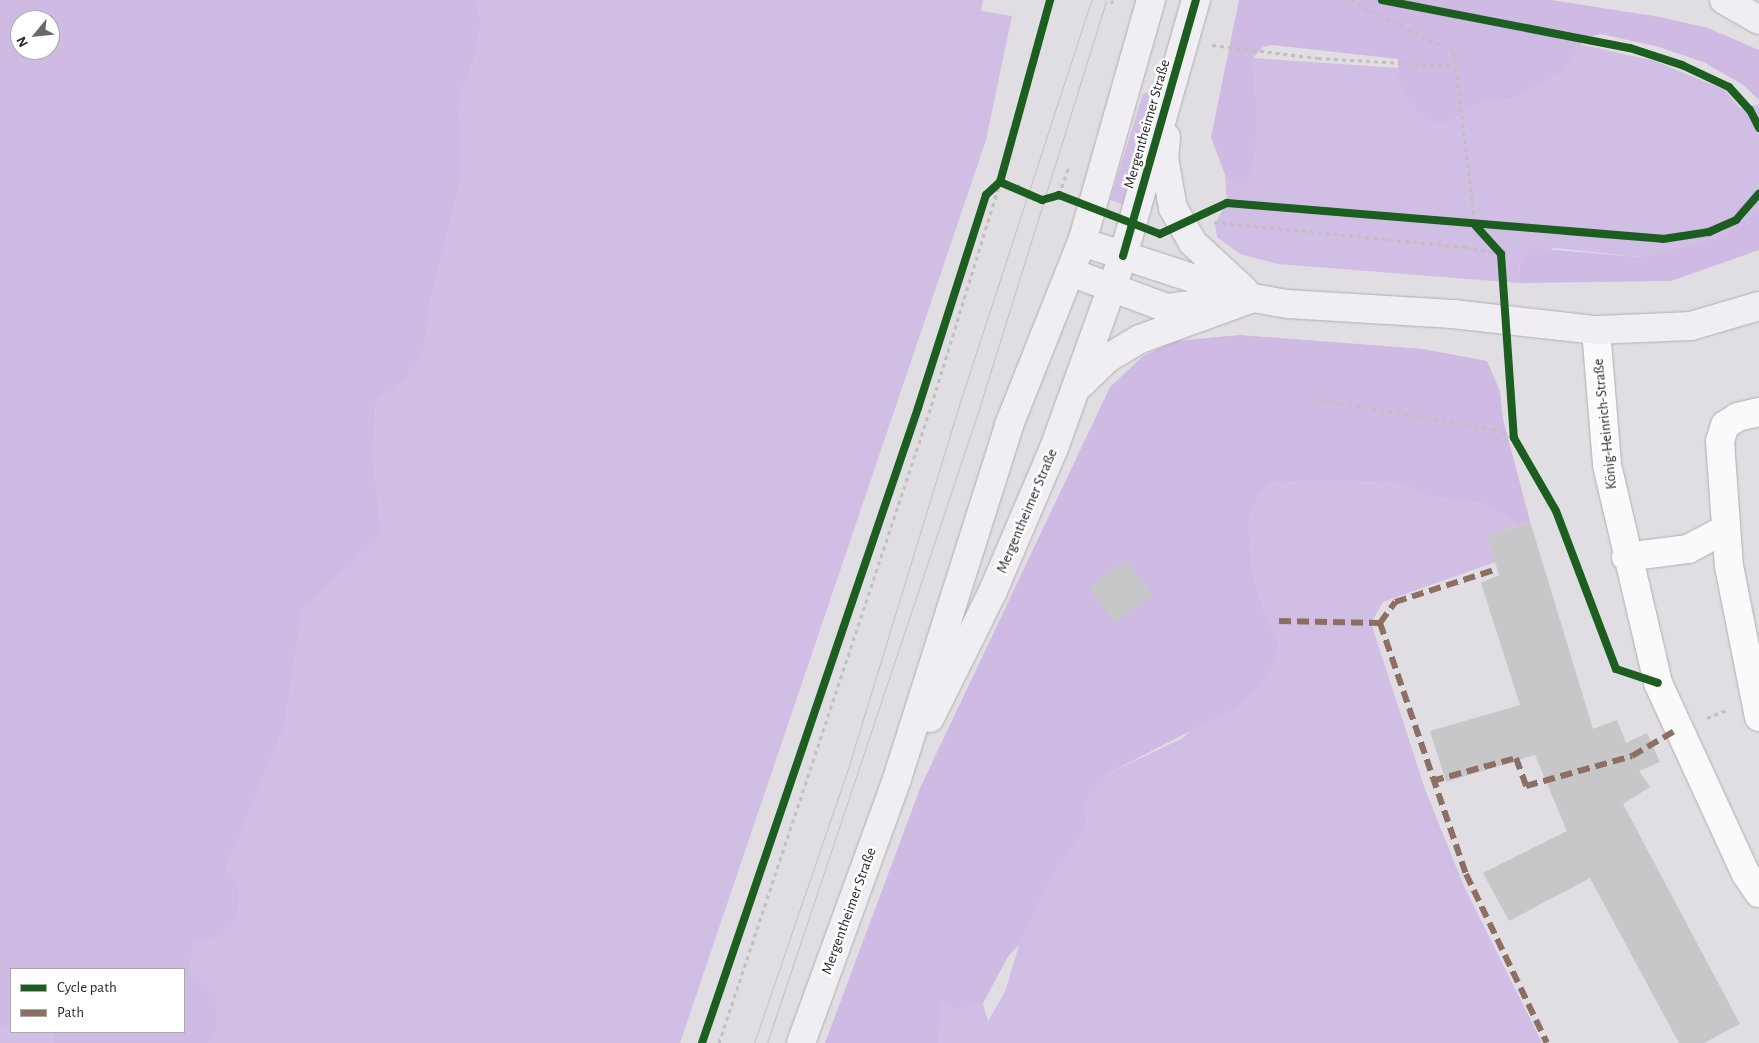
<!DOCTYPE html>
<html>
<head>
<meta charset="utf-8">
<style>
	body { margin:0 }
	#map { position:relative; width:1759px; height:1043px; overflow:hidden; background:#e0dee2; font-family:"Alegreya Sans",sans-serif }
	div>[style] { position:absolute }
	.green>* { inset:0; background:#d1bee5 }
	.forest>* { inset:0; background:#cebae3 }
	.building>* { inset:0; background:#c7c6c8; transform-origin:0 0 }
	.path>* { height:3px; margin-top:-1.5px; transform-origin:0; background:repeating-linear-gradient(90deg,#c1c0c1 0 4px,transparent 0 8px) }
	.roads { filter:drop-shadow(0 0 1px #afaeb1) drop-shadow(0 0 1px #afaeb1) }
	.minor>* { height:28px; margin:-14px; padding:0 14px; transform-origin:14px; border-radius:14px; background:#fafafb }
	.major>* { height:28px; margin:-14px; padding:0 14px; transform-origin:14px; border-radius:14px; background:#f0edf3 }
	.tram>* { height:1px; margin:-0.5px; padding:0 0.5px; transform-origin:0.5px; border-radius:0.5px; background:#c2c2c3 }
	.quiet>* { height:6px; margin-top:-3px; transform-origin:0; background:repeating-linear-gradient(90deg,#8d6e63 0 12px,transparent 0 18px) }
	.cycleway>* { height:8px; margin:-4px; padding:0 4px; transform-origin:4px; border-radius:4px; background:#1b5e20 }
	span { translate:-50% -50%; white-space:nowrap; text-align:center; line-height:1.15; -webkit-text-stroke:5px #fff; paint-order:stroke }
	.street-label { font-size:15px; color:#29272a }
	.legend { position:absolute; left:10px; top:968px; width:175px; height:65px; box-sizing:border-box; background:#fff; border:1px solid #a9a9aa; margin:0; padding:6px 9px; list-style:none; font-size:15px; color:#29272a }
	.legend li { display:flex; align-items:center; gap:10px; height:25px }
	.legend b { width:25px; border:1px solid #a9a9aa }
	.north { position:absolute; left:10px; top:10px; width:50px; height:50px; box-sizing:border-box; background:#fff; border:1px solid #a9a9aa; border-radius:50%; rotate:242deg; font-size:14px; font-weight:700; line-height:20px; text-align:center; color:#29272a }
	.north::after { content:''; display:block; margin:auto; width:18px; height:22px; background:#69676a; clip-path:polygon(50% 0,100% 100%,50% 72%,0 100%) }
</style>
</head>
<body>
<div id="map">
	<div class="green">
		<i style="clip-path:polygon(475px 0,983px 0,981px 11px,1012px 16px,986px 140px,680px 1043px,207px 1043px,217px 1031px,189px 968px,195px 942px,222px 934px,239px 889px,224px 868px,285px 725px,302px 611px,382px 536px,373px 457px,376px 401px,405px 380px,423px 354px,431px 301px,462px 174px,460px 96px,476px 56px,481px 21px)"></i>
		<i style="clip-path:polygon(1579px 44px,1655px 61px,1725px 90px,1740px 108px,1759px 104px,1759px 210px,1755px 215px,1722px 237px,1639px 257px,1554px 248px,1520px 262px,1519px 283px,1278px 264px,1240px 254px,1217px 237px,1215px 223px,1227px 203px,1225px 175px,1235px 185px,1255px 143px,1258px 123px,1253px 58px,1399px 68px,1399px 81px,1450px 121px,1480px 104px,1516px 98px,1561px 72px)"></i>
		<i style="clip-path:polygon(1151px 90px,1155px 94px,1124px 205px,1110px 200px,1143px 94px)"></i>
		<i style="clip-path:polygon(1320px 480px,1400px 484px,1434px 498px,1484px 504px,1518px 525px,1487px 536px,1495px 562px,1383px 602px,1371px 623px,1425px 789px,1463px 884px,1542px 1043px,938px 1043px,942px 1004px,958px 1010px,983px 1003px,988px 1021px,1005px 992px,1019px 945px,1051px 880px,1087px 828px,1085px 805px,1107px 774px,1183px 738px,1279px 643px,1263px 608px,1252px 567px,1249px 519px,1259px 496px,1271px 484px)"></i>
		<i style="clip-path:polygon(11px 1024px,11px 1032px,53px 1032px,54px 1043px,0 1043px,0 1029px)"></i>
	</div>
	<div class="forest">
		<i style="clip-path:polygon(evenodd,0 0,475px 0,481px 21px,476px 56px,460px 96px,462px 174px,431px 301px,423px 354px,405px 380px,376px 401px,373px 457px,382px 536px,302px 611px,285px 725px,225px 868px,239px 889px,237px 916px,222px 935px,195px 942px,189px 969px,215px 995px,217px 1031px,207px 1043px,54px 1043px,53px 1032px,184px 1032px,184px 969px,11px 969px,11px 1024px,0 1029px,0 0,20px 20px,50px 20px,50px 50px,20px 50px,20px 20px)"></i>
		<i style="clip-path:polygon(1239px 0,1551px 0,1660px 17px,1708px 28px,1759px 50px,1759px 100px,1742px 84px,1703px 62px,1659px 47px,1601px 34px,1585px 38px,1561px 72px,1516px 98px,1480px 104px,1450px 121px,1430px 123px,1412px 106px,1399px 81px,1398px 59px,1272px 45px,1263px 47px,1253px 58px,1258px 123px,1252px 170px,1243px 183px,1235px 185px,1225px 175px,1211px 137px)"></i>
		<i style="clip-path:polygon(1759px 210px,1759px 250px,1671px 281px,1519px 283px,1520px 262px,1532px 248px,1639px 257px,1722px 237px)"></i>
		<i style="clip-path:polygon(1240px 335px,1423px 349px,1487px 361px,1500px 391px,1503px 419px,1530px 521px,1518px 525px,1484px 504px,1434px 498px,1400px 484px,1320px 480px,1271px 484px,1259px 496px,1249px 519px,1252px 567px,1263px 608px,1279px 643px,1269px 673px,1237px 707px,1107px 774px,1085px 805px,1087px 828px,1051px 880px,1019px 945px,1009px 955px,983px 1003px,958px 1010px,942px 1004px,938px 1043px,825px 1043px,921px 786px,1110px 387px,1143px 356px,1175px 341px)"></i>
	</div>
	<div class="building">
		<i style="clip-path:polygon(1530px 521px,1593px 729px,1617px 720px,1626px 743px,1647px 733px,1660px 762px,1639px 771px,1650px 787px,1623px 804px,1740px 1024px,1704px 1043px,1679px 1043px,1590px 878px,1509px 921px,1483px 873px,1567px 831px,1535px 755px,1446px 782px,1430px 731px,1520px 705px,1481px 583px,1499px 575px,1487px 536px)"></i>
		<i style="left:1127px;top:559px;width:45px;height:47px;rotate:55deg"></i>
	</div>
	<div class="path">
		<i style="left:1112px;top:0;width:5px;rotate:90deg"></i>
		<i style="left:1350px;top:0;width:116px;rotate:26.6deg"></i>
		<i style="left:1454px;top:52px;width:174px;rotate:83.1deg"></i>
		<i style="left:1212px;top:45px;width:107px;rotate:7deg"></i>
		<i style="left:1318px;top:58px;width:135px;rotate:3.4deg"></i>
		<i style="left:1018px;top:188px;width:7px;rotate:-74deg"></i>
		<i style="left:1059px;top:195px;width:28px;rotate:-71deg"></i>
		<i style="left:1214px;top:222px;width:252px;rotate:5.7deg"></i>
		<i style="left:1465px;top:247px;width:37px;rotate:11deg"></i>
		<i style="left:1317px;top:399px;width:180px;rotate:9.6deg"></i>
		<i style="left:1494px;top:429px;width:22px;rotate:24deg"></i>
		<i style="left:1707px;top:718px;width:24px;rotate:-22deg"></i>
		<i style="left:719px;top:1043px;width:664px;rotate:-71.57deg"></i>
		<i style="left:929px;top:413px;width:242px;rotate:-72.9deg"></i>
	</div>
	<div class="roads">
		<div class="minor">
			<i style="left:1596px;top:330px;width:135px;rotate:85.3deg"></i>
			<i style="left:1607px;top:465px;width:224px;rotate:76.8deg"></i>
			<i style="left:1658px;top:683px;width:210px;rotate:65.3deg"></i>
			<i style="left:1746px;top:874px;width:23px;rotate:56deg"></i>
			<i style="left:1759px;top:412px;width:22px;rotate:167deg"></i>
			<i style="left:1738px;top:417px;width:15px;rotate:148deg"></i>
			<i style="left:1725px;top:425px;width:17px;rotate:107deg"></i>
			<i style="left:1720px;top:441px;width:125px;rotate:85.9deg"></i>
			<i style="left:1729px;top:566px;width:154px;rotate:78.8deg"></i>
			<i style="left:1626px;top:557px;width:63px;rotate:-7.4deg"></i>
			<i style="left:1688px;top:549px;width:43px;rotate:-27.8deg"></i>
		</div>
		<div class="major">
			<i style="left:1724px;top:0;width:40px;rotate:29.7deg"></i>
			<i style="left:1166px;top:137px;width:21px;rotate:95deg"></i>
			<i style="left:1164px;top:158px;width:51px;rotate:79.8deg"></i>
			<i style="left:1173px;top:208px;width:40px;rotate:60.3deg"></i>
			<i style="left:1193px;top:243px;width:69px;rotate:42.7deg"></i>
			<i style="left:1082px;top:242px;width:180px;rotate:18.1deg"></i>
			<i style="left:1253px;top:298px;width:36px;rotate:10deg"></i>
			<i style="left:1288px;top:304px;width:165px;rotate:3.5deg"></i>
			<i style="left:1453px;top:314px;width:144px;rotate:6.4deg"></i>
			<i style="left:1596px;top:330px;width:95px;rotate:-2.4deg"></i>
			<i style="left:1691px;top:326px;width:71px;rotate:-16.4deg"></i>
			<i style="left:1070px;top:272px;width:103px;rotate:20.4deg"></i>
			<i style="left:1167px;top:308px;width:35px;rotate:-7deg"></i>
			<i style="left:1081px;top:384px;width:37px;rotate:-44deg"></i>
			<i style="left:1108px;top:358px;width:37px;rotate:-31deg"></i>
			<i style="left:1140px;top:339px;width:120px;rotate:-19.9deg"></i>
			<i style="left:930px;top:718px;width:142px;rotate:-63.6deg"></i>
			<i style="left:993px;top:591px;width:155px;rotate:-66.9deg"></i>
			<i style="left:1054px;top:448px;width:204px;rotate:-70.2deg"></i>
			<i style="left:1123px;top:256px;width:266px;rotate:-74.1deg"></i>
			<i style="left:801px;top:1043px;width:281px;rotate:-70deg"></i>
			<i style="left:897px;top:779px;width:371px;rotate:-72.4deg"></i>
			<i style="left:1009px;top:425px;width:197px;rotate:-68.3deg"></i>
			<i style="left:1082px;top:242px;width:252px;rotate:-74.1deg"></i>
		</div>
	</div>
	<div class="tram">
		<i style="left:754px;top:1043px;width:297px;rotate:-71.1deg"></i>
		<i style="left:850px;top:762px;width:373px;rotate:-73deg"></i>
		<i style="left:959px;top:405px;width:426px;rotate:-71.9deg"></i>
		<i style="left:767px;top:1043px;width:665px;rotate:-71.51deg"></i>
		<i style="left:978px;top:412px;width:431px;rotate:-72.7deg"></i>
	</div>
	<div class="quiet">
		<i style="left:1279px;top:621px;width:101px;rotate:1.1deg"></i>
		<i style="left:1380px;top:623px;width:265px;rotate:71.1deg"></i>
		<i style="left:1466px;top:874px;width:187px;rotate:64.4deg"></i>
		<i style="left:1380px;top:623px;width:26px;rotate:-54deg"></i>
		<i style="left:1395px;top:602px;width:107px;rotate:-17.9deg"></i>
		<i style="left:1432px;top:781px;width:87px;rotate:-15.3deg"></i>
		<i style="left:1516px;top:758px;width:30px;rotate:70deg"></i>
		<i style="left:1526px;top:786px;width:110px;rotate:-15.8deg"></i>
		<i style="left:1632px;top:756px;width:53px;rotate:-30.4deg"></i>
	</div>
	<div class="cycleway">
		<i style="left:1382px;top:0;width:253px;rotate:11deg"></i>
		<i style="left:1630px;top:48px;width:55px;rotate:18.1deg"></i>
		<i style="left:1682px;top:65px;width:52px;rotate:25.1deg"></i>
		<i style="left:1729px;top:87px;width:31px;rotate:48deg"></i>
		<i style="left:1750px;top:110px;width:20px;rotate:63deg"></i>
		<i style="left:1000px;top:182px;width:46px;rotate:23.2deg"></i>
		<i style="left:1042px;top:200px;width:18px;rotate:-16deg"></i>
		<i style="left:1059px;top:195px;width:108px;rotate:21.1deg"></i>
		<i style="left:1160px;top:234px;width:74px;rotate:-24.8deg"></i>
		<i style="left:1227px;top:203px;width:437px;rotate:4.7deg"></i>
		<i style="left:1663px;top:239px;width:47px;rotate:-8.7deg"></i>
		<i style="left:1709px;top:232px;width:30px;rotate:-24deg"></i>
		<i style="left:1736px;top:220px;width:35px;rotate:-49deg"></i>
		<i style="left:1475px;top:225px;width:39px;rotate:48deg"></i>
		<i style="left:1501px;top:254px;width:184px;rotate:86deg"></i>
		<i style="left:1514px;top:438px;width:84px;rotate:60.1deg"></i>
		<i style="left:1556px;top:511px;width:169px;rotate:69.2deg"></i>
		<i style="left:1616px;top:669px;width:44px;rotate:18.4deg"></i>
		<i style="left:1123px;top:256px;width:266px;rotate:-74.1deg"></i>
		<i style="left:702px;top:1043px;width:671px;rotate:-71.21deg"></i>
		<i style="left:918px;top:408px;width:224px;rotate:-72.3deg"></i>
		<i style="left:986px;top:195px;width:19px;rotate:-43deg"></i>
		<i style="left:1000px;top:182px;width:189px;rotate:-74.6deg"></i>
	</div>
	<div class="street-label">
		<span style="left:1147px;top:124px;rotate:-74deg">Mergentheimer Straße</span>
		<span style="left:1605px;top:424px;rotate:-96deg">König-Heinrich-Straße</span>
		<span style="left:1027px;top:511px;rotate:-67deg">Mergentheimer Straße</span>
		<span style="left:849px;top:911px;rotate:-70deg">Mergentheimer Straße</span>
	</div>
	<ul class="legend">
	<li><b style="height:6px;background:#1b5e20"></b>Cycle path</li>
	<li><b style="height:6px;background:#8d6e63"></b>Path</li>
	</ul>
	<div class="north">N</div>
</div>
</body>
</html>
